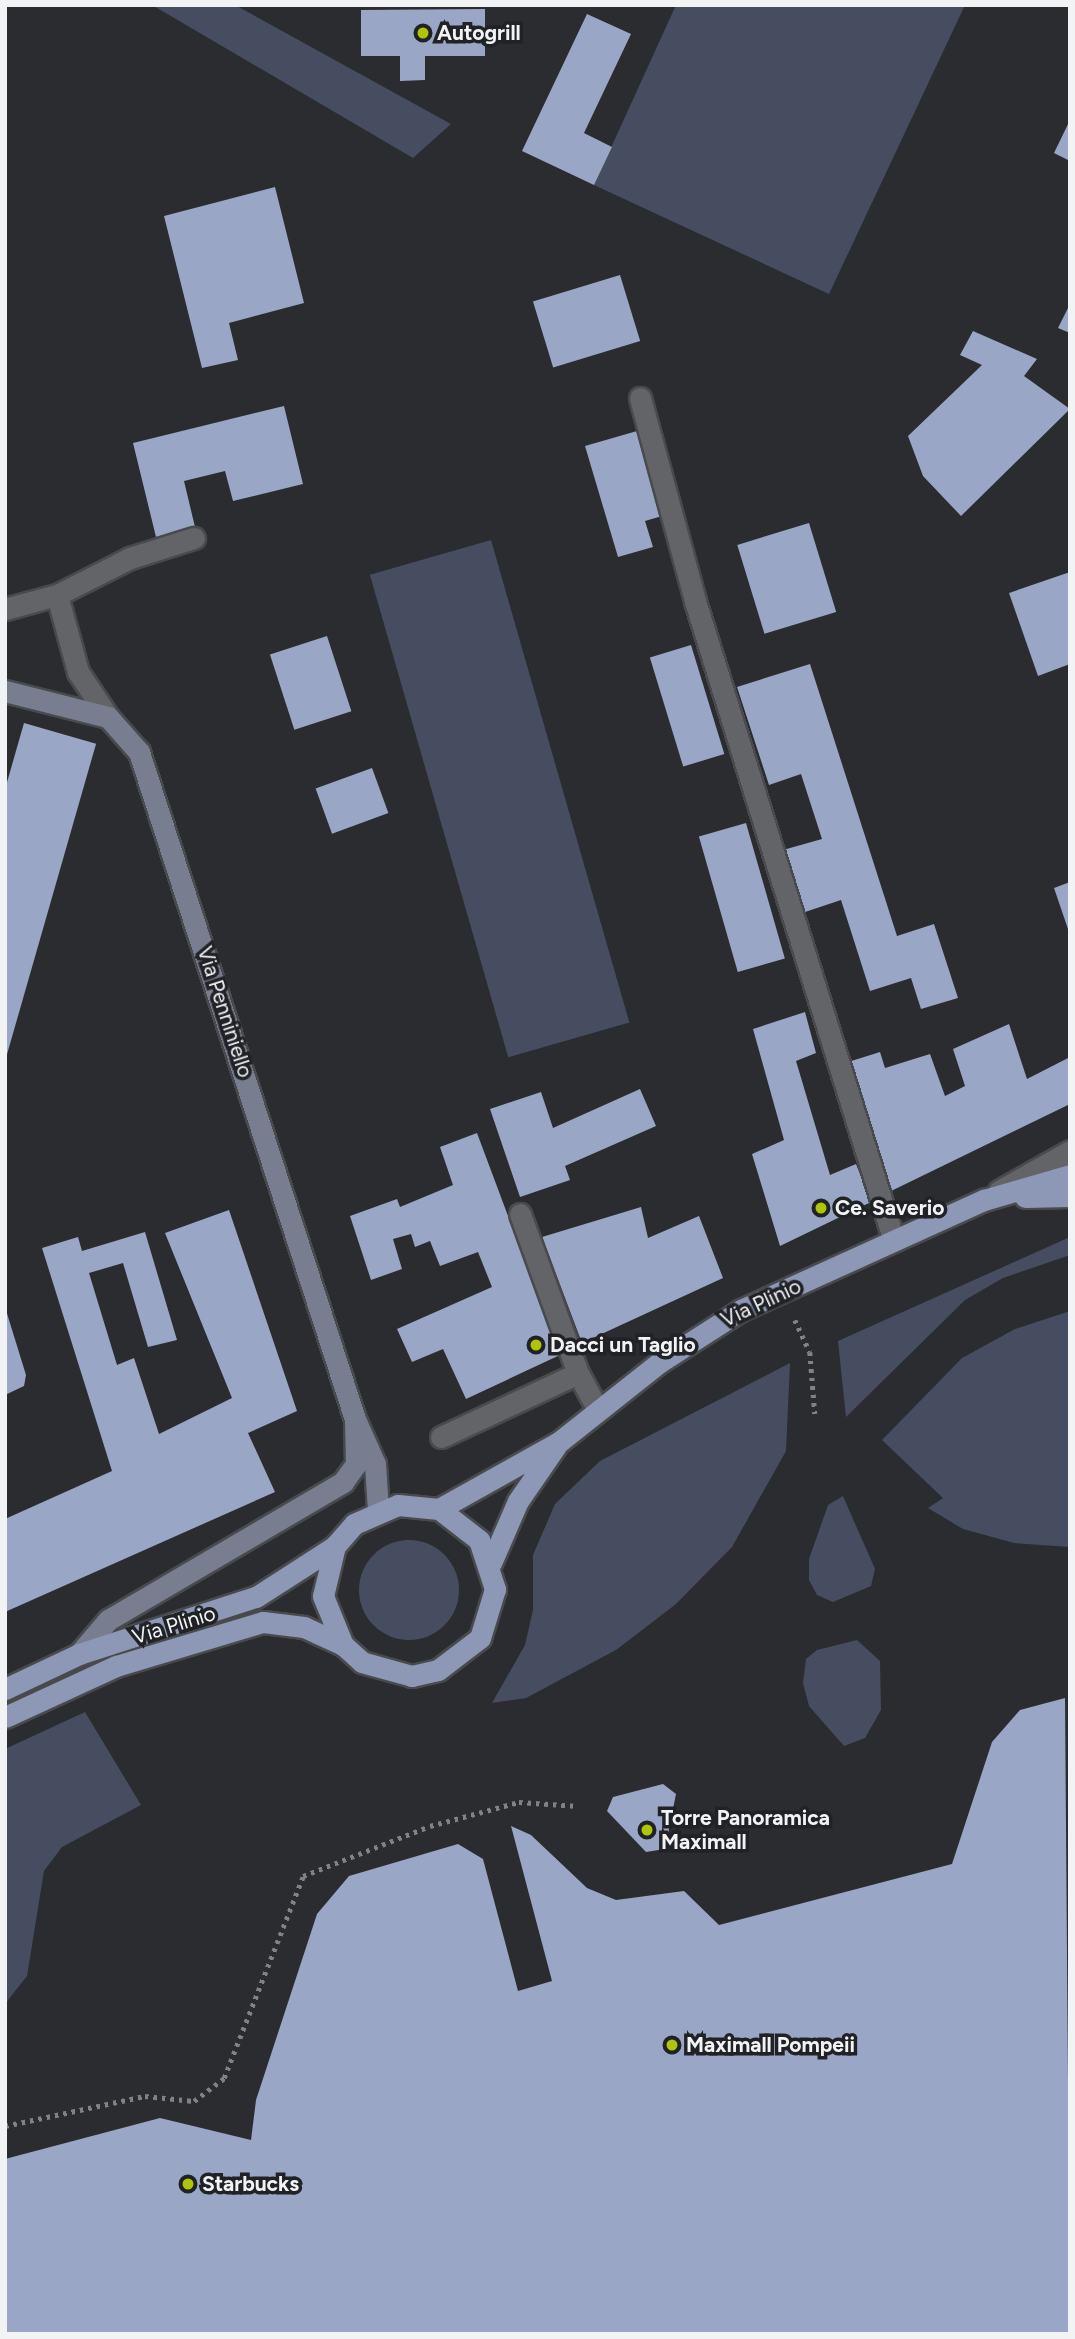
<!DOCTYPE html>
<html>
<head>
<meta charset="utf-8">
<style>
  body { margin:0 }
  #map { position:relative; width:1075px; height:2339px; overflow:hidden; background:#2a2c2f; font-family:Figtree,sans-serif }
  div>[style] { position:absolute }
  .green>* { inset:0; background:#464d61; transform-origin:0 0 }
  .round { border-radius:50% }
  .building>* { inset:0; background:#99a6c6; transform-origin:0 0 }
  .path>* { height:4.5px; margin-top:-2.25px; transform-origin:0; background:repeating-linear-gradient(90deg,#818285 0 3.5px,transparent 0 8.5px) }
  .roads { filter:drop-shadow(2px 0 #494a4d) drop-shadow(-2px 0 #494a4d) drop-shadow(0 2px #494a4d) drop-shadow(0 -2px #494a4d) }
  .lane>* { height:21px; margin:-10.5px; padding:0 10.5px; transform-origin:10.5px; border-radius:10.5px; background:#636468 }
  .secondary>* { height:21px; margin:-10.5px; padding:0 10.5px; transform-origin:10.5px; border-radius:10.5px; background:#787e8f }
  .primary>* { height:21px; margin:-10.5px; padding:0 10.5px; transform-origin:10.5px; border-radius:10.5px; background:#8c98b6 }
  .dots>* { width:19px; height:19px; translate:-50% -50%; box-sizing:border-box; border:4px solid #212226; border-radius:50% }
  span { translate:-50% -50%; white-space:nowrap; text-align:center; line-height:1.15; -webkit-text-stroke:7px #212226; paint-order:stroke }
  .poi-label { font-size:21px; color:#f2f3f5; font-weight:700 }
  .left { translate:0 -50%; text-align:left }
  .street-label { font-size:21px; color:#f2f3f5 }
  .frame { position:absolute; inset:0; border:7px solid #f2f3f5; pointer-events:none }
</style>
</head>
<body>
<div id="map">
  <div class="green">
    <i style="clip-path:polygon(152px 5px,235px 5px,451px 124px,413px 158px)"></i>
    <i style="clip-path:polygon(676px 5px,965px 5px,829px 294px,594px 185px)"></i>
    <i style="left:491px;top:540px;width:502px;height:126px;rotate:74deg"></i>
    <i style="clip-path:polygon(1070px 1237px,1070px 1255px,1003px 1278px,965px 1300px,846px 1417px,838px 1341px)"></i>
    <i style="clip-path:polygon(1070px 1311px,1070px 1547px,1014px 1543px,963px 1529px,928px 1508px,943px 1498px,882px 1440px,962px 1358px,1015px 1329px)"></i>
    <i style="clip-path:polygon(790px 1363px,786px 1451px,732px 1547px,676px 1604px,616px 1650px,526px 1698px,492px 1703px,525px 1645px,533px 1610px,533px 1555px,555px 1504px,600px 1461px)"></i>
    <i style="clip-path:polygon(843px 1496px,875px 1569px,871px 1586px,833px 1602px,817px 1595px,809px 1580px,809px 1559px,828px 1505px)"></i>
    <i class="round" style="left:359px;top:1540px;width:100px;height:100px"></i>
    <i style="clip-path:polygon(857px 1640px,880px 1661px,881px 1710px,865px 1738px,844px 1746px,809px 1706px,803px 1683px,806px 1659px,817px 1650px)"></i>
    <i style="clip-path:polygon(85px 1712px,141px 1805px,62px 1847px,44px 1871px,27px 1976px,5px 2004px,5px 1749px)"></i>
  </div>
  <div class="building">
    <i style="clip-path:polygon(485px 9px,485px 56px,425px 56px,425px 80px,400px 81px,400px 56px,361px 56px,361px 10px)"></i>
    <i style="clip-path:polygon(587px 14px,631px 34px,584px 133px,612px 147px,594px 185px,522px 151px)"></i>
    <i style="clip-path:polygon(1070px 120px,1070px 161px,1054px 153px)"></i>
    <i style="clip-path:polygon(275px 187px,304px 303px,229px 323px,238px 360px,202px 368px,164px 216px)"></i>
    <i style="left:620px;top:275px;width:69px;height:91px;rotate:73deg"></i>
    <i style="clip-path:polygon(1070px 304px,1070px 333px,1058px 328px)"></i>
    <i style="clip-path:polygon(973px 331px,1037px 359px,1024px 376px,1070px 409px,961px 516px,923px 476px,908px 436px,982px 365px,960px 355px)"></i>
    <i style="clip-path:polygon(284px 406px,303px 484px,233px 501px,225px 471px,184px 481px,195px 527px,156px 537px,133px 443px)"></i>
    <i style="clip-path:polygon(637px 431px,662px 516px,645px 521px,653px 547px,618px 557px,585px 446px)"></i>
    <i style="left:809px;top:523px;width:93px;height:75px;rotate:73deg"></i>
    <i style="clip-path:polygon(1070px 572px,1070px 664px,1038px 676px,1009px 593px)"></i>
    <i style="left:327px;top:636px;width:79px;height:60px;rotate:72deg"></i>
    <i style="left:691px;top:645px;width:114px;height:43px;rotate:73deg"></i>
    <i style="clip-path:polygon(810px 664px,897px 936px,934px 924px,958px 998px,921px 1009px,911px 978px,870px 991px,841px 900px,802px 913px,783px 850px,822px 839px,801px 774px,769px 785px,737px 687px)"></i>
    <i style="left:24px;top:723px;width:75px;height:483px;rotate:16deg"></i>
    <i style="left:372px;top:768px;width:48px;height:60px;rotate:70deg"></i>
    <i style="left:746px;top:823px;width:141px;height:49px;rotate:74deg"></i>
    <i style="clip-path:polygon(1070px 882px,1070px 932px,1069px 932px,1054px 888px)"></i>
    <i style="clip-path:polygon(805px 1012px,816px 1053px,796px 1061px,830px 1175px,856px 1164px,871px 1202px,780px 1246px,752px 1154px,784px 1140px,753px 1029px)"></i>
    <i style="clip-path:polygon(1009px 1024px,1027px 1079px,1070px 1057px,1070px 1104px,887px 1193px,845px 1063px,880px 1052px,885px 1068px,930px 1054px,945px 1096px,965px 1086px,953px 1049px)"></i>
    <i style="clip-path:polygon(640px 1089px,656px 1126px,565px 1166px,570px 1180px,520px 1197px,490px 1109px,541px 1092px,553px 1128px)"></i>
    <i style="clip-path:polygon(477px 1133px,560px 1355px,466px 1399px,443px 1349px,412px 1362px,397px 1329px,492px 1287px,478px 1252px,440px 1266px,430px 1241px,415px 1247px,411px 1234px,393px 1239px,402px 1269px,371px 1280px,350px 1216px,397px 1199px,400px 1207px,453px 1185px,440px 1147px)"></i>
    <i style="clip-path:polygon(641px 1207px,648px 1238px,699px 1216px,723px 1278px,582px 1343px,542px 1237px)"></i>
    <i style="clip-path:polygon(229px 1210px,297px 1411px,248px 1433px,275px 1492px,5px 1612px,5px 1519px,112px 1471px,42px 1248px,78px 1237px,82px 1251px,145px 1232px,177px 1340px,148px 1347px,123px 1263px,89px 1273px,117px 1365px,134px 1358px,159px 1434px,232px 1398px,165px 1233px)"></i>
    <i style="clip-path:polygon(5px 1307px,26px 1375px,24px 1386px,5px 1395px)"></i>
    <i style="clip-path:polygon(1065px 1698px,1070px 2334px,5px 2334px,5px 2159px,160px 2118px,251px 2140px,256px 2100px,317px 1914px,349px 1876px,458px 1844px,483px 1859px,518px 1991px,552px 1981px,511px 1826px,531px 1835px,587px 1888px,616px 1900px,684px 1891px,719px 1925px,952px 1864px,992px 1742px,1020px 1710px)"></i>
    <i style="clip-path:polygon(663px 1784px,676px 1794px,665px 1849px,646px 1852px,607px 1811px,613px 1797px)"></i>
  </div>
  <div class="path">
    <i style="left:795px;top:1320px;width:35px;rotate:65deg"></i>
    <i style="left:810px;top:1352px;width:62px;rotate:85.4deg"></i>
    <i style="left:5px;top:2126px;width:143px;rotate:-12.1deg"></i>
    <i style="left:145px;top:2096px;width:49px;rotate:5.8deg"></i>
    <i style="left:194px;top:2101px;width:38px;rotate:-37deg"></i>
    <i style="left:224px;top:2078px;width:217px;rotate:-68.6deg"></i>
    <i style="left:303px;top:1876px;width:136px;rotate:-21.5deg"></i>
    <i style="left:430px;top:1826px;width:92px;rotate:-15.1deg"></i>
    <i style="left:519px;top:1802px;width:59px;rotate:3.9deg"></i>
  </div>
  <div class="roads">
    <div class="lane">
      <i style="left:640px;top:398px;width:210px;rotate:74.8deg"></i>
      <i style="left:695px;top:601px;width:667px;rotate:72.73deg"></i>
      <i style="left:57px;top:595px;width:80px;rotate:74.7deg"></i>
      <i style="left:78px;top:672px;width:54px;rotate:56.3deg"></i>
      <i style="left:5px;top:609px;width:54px;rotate:-15.1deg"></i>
      <i style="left:57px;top:595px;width:82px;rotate:-26.9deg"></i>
      <i style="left:130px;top:558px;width:67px;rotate:-17.4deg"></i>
      <i style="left:999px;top:1191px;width:81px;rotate:-29.4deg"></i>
      <i style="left:520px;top:1214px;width:169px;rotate:70deg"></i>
      <i style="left:578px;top:1373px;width:42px;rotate:61.6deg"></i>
      <i style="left:441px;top:1437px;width:151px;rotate:-25deg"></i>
    </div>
    <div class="secondary">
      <i style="left:5px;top:691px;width:106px;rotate:14.2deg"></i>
      <i style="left:108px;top:717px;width:47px;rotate:48.5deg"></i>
      <i style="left:139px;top:752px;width:701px;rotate:72.06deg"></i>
      <i style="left:355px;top:1419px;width:49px;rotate:66deg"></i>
      <i style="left:375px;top:1464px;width:46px;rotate:86.3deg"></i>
      <i style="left:79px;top:1654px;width:45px;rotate:-49.5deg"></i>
      <i style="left:108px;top:1620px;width:273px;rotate:-30.4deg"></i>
      <i style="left:343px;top:1482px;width:22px;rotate:-54deg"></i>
      <i style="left:356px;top:1464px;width:43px;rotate:-91.3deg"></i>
    </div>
    <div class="primary">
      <i style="left:1025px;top:1197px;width:45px;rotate:-1.3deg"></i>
      <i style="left:439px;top:1509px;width:137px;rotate:-29.2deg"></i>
      <i style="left:559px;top:1442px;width:129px;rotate:-38.4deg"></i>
      <i style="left:660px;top:1362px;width:96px;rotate:-32.7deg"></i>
      <i style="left:741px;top:1310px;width:267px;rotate:-24.4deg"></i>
      <i style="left:984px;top:1200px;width:90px;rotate:-16.2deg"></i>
      <i style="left:491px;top:1563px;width:68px;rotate:-66.5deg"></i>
      <i style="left:518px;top:1501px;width:67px;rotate:-55.4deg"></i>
      <i style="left:5px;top:1689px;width:82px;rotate:-25.3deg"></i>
      <i style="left:79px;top:1654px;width:186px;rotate:-17.9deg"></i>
      <i style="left:256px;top:1597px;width:94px;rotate:-32.8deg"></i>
      <i style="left:335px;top:1546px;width:29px;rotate:-49deg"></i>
      <i style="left:354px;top:1524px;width:48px;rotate:-23.4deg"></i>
      <i style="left:398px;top:1505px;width:41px;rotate:5.6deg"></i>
      <i style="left:439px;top:1509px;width:51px;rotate:37.8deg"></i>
      <i style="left:479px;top:1540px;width:52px;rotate:71.9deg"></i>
      <i style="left:495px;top:1589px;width:51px;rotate:107deg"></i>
      <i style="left:480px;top:1638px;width:53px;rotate:142.7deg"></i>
      <i style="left:438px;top:1670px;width:27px;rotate:167deg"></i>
      <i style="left:412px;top:1676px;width:52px;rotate:-164.4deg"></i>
      <i style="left:362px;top:1662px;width:25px;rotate:-138deg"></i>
      <i style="left:343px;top:1645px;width:53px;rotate:-112.2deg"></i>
      <i style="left:323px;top:1596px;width:51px;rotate:-76.5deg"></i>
      <i style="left:5px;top:1717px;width:122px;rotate:-24.7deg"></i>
      <i style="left:116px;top:1666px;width:153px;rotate:-16.7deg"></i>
      <i style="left:263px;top:1622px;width:41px;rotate:7deg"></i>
      <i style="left:304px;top:1627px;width:43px;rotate:24.8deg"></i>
    </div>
  </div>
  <div class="dots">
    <i style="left:423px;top:33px;background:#afc507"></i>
    <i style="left:821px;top:1208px;background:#afc507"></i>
    <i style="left:536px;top:1345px;background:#afc507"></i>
    <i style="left:647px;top:1830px;background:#afc507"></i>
    <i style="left:672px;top:2045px;background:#afc507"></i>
    <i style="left:188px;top:2184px;background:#afc507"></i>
  </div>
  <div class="poi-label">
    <span class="left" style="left:437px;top:33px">Autogrill</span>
    <span class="left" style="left:835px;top:1208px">Ce. Saverio</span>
    <span class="left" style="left:550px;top:1345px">Dacci un Taglio</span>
    <span class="left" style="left:661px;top:1830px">Torre Panoramica<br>Maximall</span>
    <span class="left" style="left:686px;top:2045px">Maximall Pompeii</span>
    <span class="left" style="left:202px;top:2184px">Starbucks</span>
  </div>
  <div class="street-label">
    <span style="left:225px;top:1012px;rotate:72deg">Via Penniniello</span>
    <span style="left:761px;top:1303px;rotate:-25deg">Via Plinio</span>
    <span style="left:174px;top:1625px;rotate:-17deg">Via Plinio</span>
  </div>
  <div class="frame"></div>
</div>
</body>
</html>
